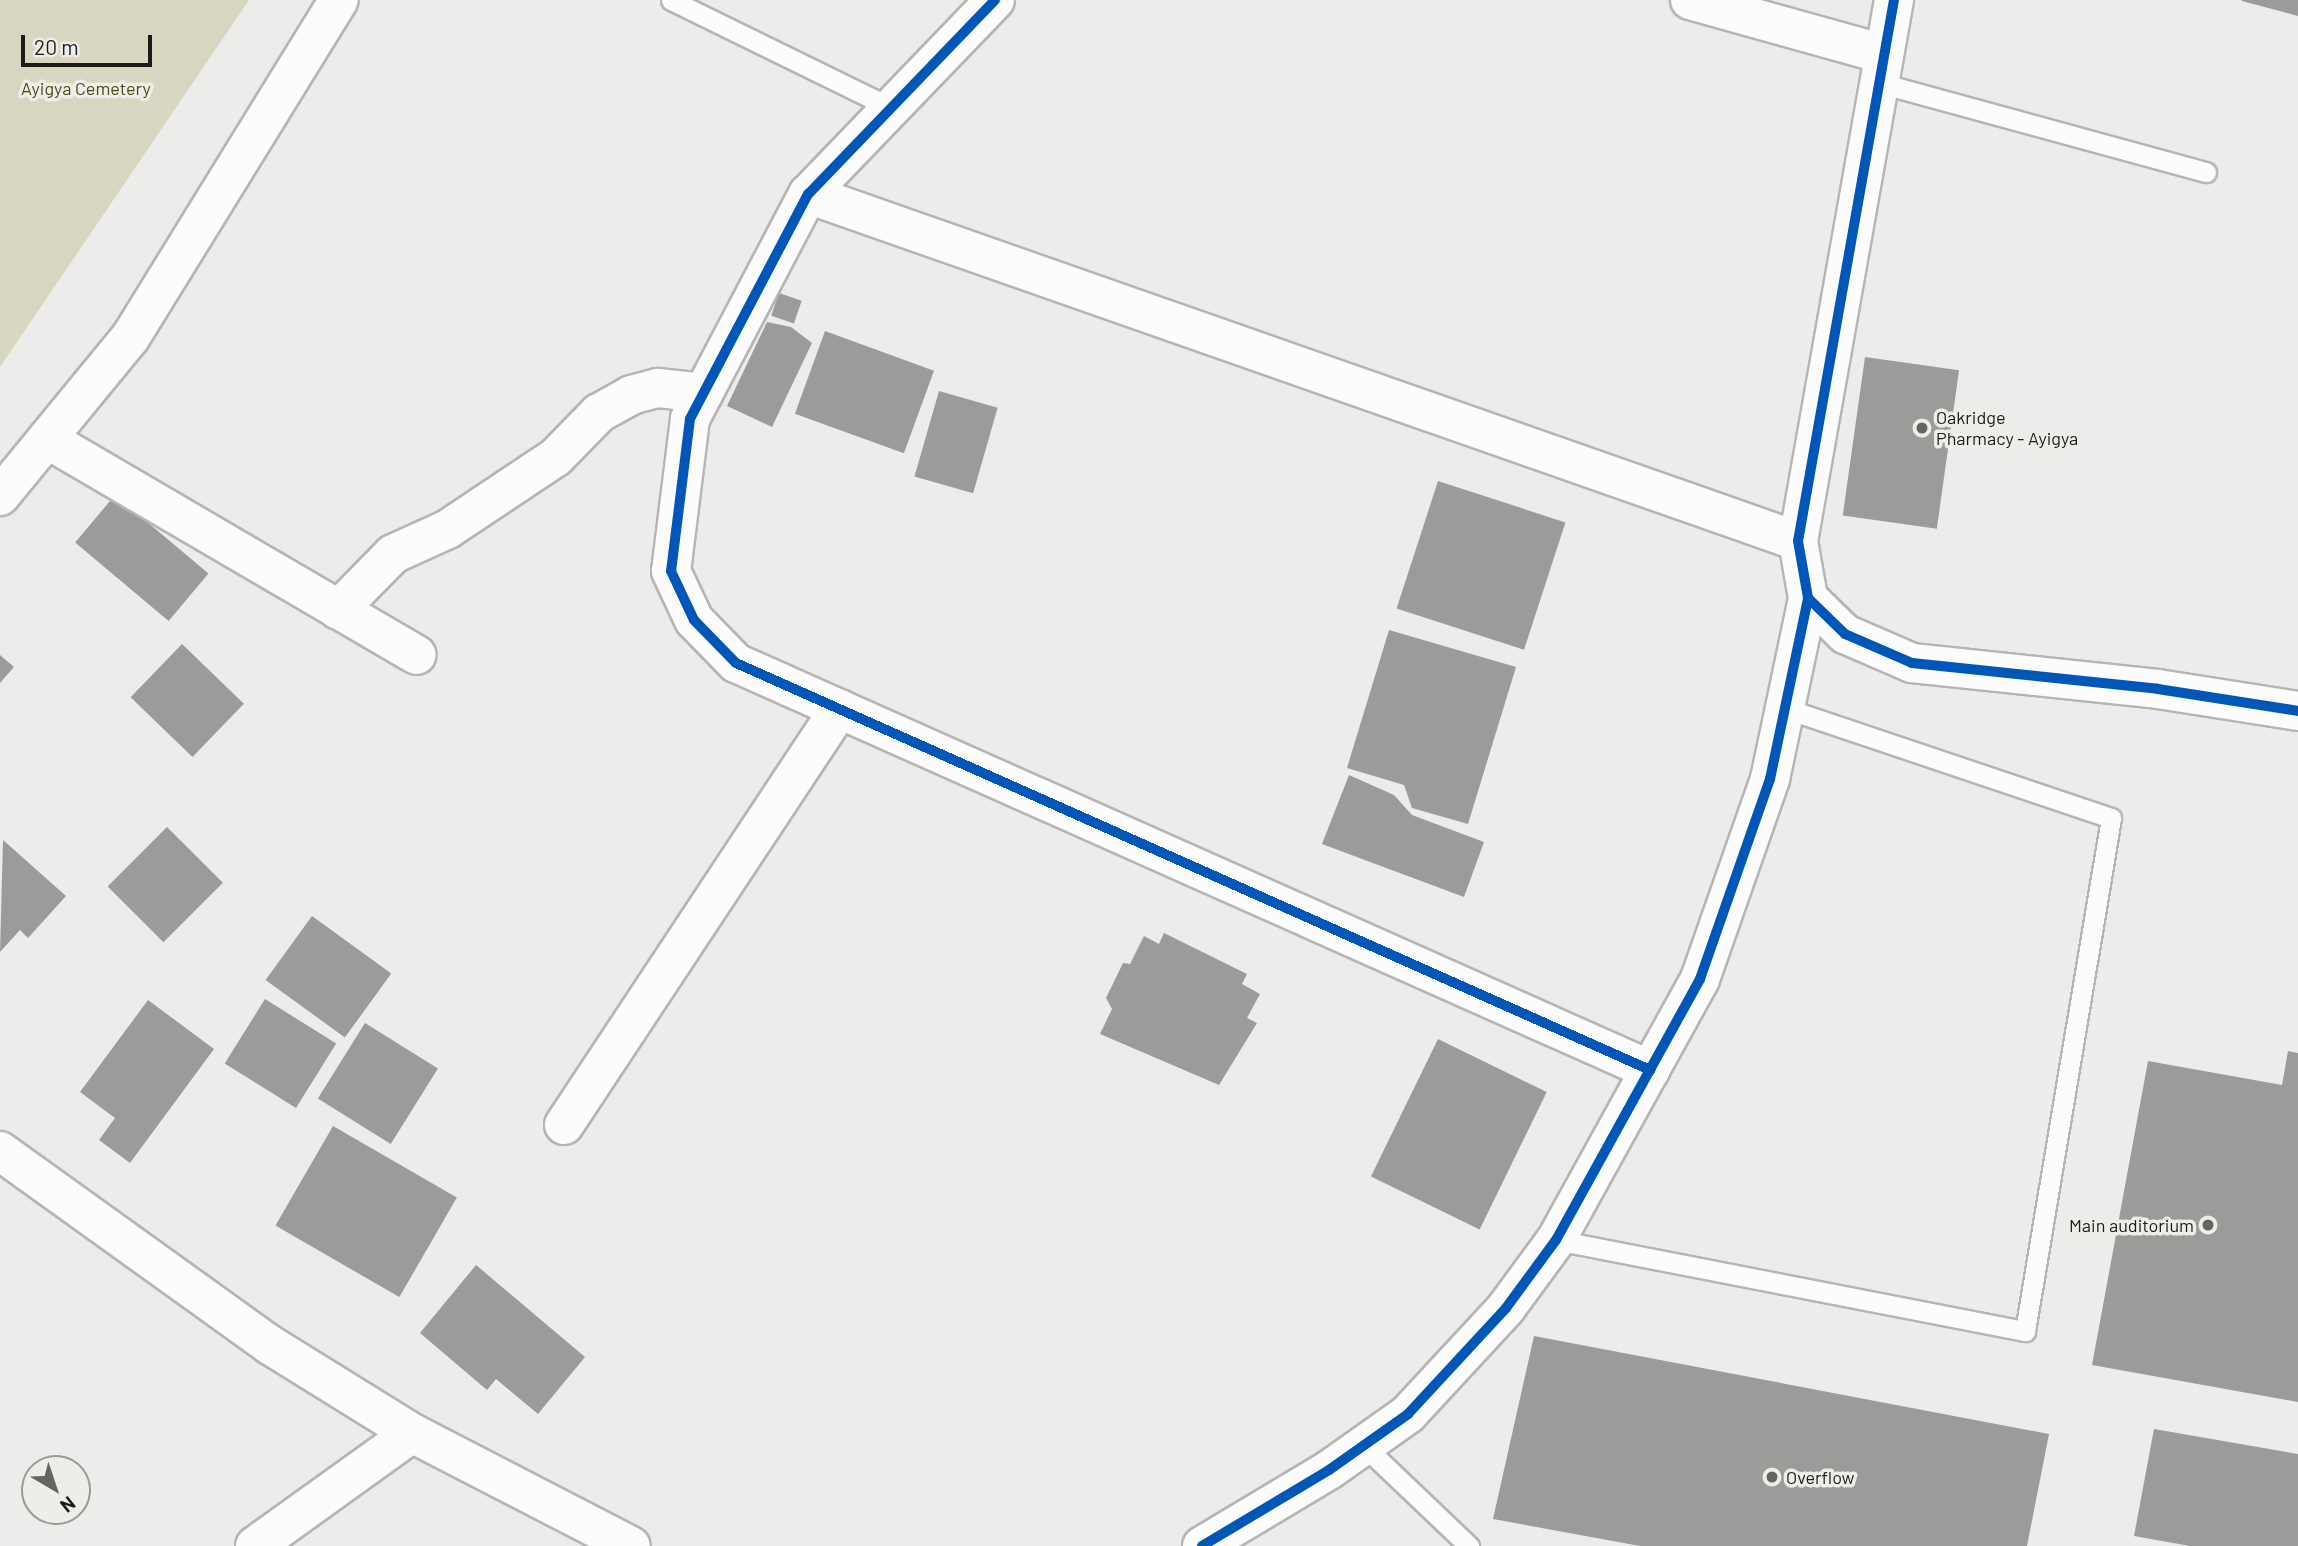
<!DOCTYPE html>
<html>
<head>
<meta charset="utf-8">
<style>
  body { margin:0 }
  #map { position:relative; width:2298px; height:1546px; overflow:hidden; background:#ececea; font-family:Barlow,sans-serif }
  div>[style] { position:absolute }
  .green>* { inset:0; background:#d8d6c0 }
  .building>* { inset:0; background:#9b9b99; transform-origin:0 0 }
  .roads { filter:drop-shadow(2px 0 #b6b5b4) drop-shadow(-2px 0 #b6b5b4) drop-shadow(0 2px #b6b5b4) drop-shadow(0 -2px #b6b5b4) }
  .lane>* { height:19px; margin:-9.5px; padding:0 9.5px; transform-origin:9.5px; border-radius:9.5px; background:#fcfcfc }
  .street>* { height:38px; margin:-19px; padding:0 19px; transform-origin:19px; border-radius:19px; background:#fcfcfc }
  .secondary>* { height:38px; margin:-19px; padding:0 19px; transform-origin:19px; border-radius:19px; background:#fcfcfc }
  .cycleway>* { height:10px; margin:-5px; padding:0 5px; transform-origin:5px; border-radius:5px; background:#0057b8 }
  .dots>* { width:19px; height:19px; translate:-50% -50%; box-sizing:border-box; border:4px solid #edede9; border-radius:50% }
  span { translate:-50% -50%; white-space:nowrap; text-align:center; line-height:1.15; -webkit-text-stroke:7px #edede9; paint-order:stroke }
  .park-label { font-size:18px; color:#4d4819 }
  .poi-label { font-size:18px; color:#1b1b1a }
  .left { translate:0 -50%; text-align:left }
  .right { translate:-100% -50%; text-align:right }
  .north { position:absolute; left:21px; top:1455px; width:70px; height:70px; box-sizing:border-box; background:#edede9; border:2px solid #999996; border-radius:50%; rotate:141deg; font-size:19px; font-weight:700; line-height:28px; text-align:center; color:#1b1b1a }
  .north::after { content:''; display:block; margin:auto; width:24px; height:32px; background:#646463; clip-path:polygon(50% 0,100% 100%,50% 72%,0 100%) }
  .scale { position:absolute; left:21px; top:35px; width:131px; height:32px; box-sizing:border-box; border:4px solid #1b1b1a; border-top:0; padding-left:9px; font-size:21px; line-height:24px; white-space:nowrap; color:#1b1b1a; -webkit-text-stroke:5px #edede9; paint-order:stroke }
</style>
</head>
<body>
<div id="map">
  <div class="green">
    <i style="clip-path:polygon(0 0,249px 0,0 367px)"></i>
  </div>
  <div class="building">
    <i style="clip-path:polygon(2242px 0,2298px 0,2298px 16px,2242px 1px)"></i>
    <i style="left:779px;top:293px;width:24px;height:24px;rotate:19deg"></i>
    <i style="clip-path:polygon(767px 322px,791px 327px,812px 343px,772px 427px,727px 406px)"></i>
    <i style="left:825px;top:331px;width:116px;height:88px;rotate:20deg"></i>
    <i style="left:1865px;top:357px;width:95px;height:160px;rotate:8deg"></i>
    <i style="left:939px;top:391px;width:61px;height:89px;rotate:16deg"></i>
    <i style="left:1438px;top:481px;width:134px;height:134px;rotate:18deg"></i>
    <i style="left:115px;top:495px;width:122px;height:62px;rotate:40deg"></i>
    <i style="clip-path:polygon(1389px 630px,1516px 667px,1468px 824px,1412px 808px,1404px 785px,1347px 768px)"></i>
    <i style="left:182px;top:644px;width:86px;height:74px;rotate:44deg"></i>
    <i style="clip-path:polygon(0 655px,14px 667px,0 683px)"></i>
    <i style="clip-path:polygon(1349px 775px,1394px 795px,1412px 815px,1484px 842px,1464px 897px,1322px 844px)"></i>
    <i style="left:167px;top:827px;width:79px;height:84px;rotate:45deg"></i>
    <i style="clip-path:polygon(3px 840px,66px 896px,28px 938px,20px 930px,0 952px)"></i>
    <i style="left:312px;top:916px;width:98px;height:79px;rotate:36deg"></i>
    <i style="clip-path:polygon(1164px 933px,1247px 974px,1242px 984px,1260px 994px,1247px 1018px,1257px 1023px,1219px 1085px,1100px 1034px,1112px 1009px,1106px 998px,1123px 963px,1130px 964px,1144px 936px,1159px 944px)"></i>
    <i style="left:265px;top:999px;width:84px;height:76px;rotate:32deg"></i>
    <i style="clip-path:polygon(148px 1000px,214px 1049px,130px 1163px,99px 1140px,115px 1118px,80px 1092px)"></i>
    <i style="left:365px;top:1023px;width:86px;height:89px;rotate:32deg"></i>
    <i style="left:1438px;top:1039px;width:121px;height:153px;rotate:26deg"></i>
    <i style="clip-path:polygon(2288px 1051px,2298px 1053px,2298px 1402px,2092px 1365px,2148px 1061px,2282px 1085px)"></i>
    <i style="left:333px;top:1126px;width:143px;height:115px;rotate:30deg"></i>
    <i style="clip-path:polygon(476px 1265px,585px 1357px,538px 1414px,496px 1379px,487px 1390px,420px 1333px)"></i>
    <i style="clip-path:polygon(1534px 1336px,2049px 1434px,2027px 1546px,1640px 1546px,1493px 1519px)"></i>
    <i style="clip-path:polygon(2154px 1429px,2298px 1454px,2298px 1546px,2190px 1546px,2134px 1536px)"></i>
  </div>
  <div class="roads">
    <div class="lane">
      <i style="left:671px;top:0;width:245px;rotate:26.1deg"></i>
      <i style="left:1880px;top:83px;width:338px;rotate:15.3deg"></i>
      <i style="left:1556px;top:1240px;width:478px;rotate:11deg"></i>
      <i style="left:2025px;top:1331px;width:520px;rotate:-80.48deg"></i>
      <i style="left:2111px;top:818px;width:344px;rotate:-161.4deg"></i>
      <i style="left:1365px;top:1447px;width:144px;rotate:43.6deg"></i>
    </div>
    <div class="street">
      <i style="left:995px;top:0;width:269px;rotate:133.9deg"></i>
      <i style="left:808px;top:194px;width:254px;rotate:117.7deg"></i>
      <i style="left:690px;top:419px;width:153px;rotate:97.1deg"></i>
      <i style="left:671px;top:571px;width:54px;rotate:64.9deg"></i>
      <i style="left:694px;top:620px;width:60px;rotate:45.7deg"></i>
      <i style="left:736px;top:663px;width:1001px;rotate:24deg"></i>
      <i style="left:1690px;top:0;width:201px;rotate:15.6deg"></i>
      <i style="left:808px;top:194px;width:1049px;rotate:19.32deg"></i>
      <i style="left:47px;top:439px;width:428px;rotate:30.3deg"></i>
      <i style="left:0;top:496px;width:205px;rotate:-50.6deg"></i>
      <i style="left:130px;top:338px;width:397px;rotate:-58.3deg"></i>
      <i style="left:338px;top:610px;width:78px;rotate:-45.5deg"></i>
      <i style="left:393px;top:554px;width:60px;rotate:-24.4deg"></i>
      <i style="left:448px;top:529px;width:130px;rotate:-33.7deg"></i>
      <i style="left:556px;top:457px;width:62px;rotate:-45.7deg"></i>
      <i style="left:599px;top:413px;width:37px;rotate:-29deg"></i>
      <i style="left:631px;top:395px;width:28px;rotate:-15deg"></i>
      <i style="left:658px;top:388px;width:46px;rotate:6.2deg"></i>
      <i style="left:564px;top:1125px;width:499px;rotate:-56.5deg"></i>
      <i style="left:0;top:1151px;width:332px;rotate:35.7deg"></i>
      <i style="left:270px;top:1345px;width:167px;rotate:31.8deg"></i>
      <i style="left:412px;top:1433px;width:246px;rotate:27.3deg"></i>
      <i style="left:255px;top:1546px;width:193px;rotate:-35.7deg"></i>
      <i style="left:1202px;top:1546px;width:148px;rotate:-30.9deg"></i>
      <i style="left:1329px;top:1470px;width:97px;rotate:-35.3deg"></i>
      <i style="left:1408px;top:1414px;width:144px;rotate:-47.2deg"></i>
      <i style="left:1506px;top:1308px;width:84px;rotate:-53.7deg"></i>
      <i style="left:1556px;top:1240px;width:298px;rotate:-61.1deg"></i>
      <i style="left:1700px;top:979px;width:212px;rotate:-70.7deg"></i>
      <i style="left:1770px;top:779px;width:185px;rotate:-78.1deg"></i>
    </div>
    <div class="secondary">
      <i style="left:1894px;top:0;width:549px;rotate:100.06deg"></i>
      <i style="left:1798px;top:541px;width:58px;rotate:80deg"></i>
      <i style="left:1808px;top:598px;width:52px;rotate:44.2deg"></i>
      <i style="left:1845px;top:634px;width:73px;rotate:23.4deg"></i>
      <i style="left:1912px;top:663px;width:247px;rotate:6deg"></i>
      <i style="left:2158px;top:689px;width:142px;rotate:8.9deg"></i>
    </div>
  </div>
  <div class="cycleway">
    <i style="left:995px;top:0;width:269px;rotate:133.9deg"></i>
    <i style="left:808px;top:194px;width:254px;rotate:117.7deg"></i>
    <i style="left:690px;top:419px;width:153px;rotate:97.1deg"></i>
    <i style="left:671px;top:571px;width:54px;rotate:64.9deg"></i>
    <i style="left:694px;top:620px;width:60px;rotate:45.7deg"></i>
    <i style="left:736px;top:663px;width:1001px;rotate:24deg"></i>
    <i style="left:1894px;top:0;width:549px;rotate:100.06deg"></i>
    <i style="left:1798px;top:541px;width:58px;rotate:80deg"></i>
    <i style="left:1808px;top:598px;width:52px;rotate:44.2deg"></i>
    <i style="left:1845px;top:634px;width:73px;rotate:23.4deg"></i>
    <i style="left:1912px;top:663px;width:247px;rotate:6deg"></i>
    <i style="left:2158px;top:689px;width:142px;rotate:8.9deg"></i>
    <i style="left:1202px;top:1546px;width:148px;rotate:-30.9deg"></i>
    <i style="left:1329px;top:1470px;width:97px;rotate:-35.3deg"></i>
    <i style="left:1408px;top:1414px;width:144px;rotate:-47.2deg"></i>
    <i style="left:1506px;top:1308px;width:84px;rotate:-53.7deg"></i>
    <i style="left:1556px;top:1240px;width:298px;rotate:-61.1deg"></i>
    <i style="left:1700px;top:979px;width:212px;rotate:-70.7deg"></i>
    <i style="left:1770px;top:779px;width:185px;rotate:-78.1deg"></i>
  </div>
  <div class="dots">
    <i style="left:1922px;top:428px;background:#646463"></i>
    <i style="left:2208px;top:1225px;background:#646463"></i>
    <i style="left:1772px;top:1477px;background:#646463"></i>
  </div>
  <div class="park-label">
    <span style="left:86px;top:88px">Ayigya Cemetery</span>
  </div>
  <div class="poi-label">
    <span class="left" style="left:1936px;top:428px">Oakridge<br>Pharmacy - Ayigya</span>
    <span class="right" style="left:2194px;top:1225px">Main auditorium</span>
    <span class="left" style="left:1786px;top:1477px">Overflow</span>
  </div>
  <div class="north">N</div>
  <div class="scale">20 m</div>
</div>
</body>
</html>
